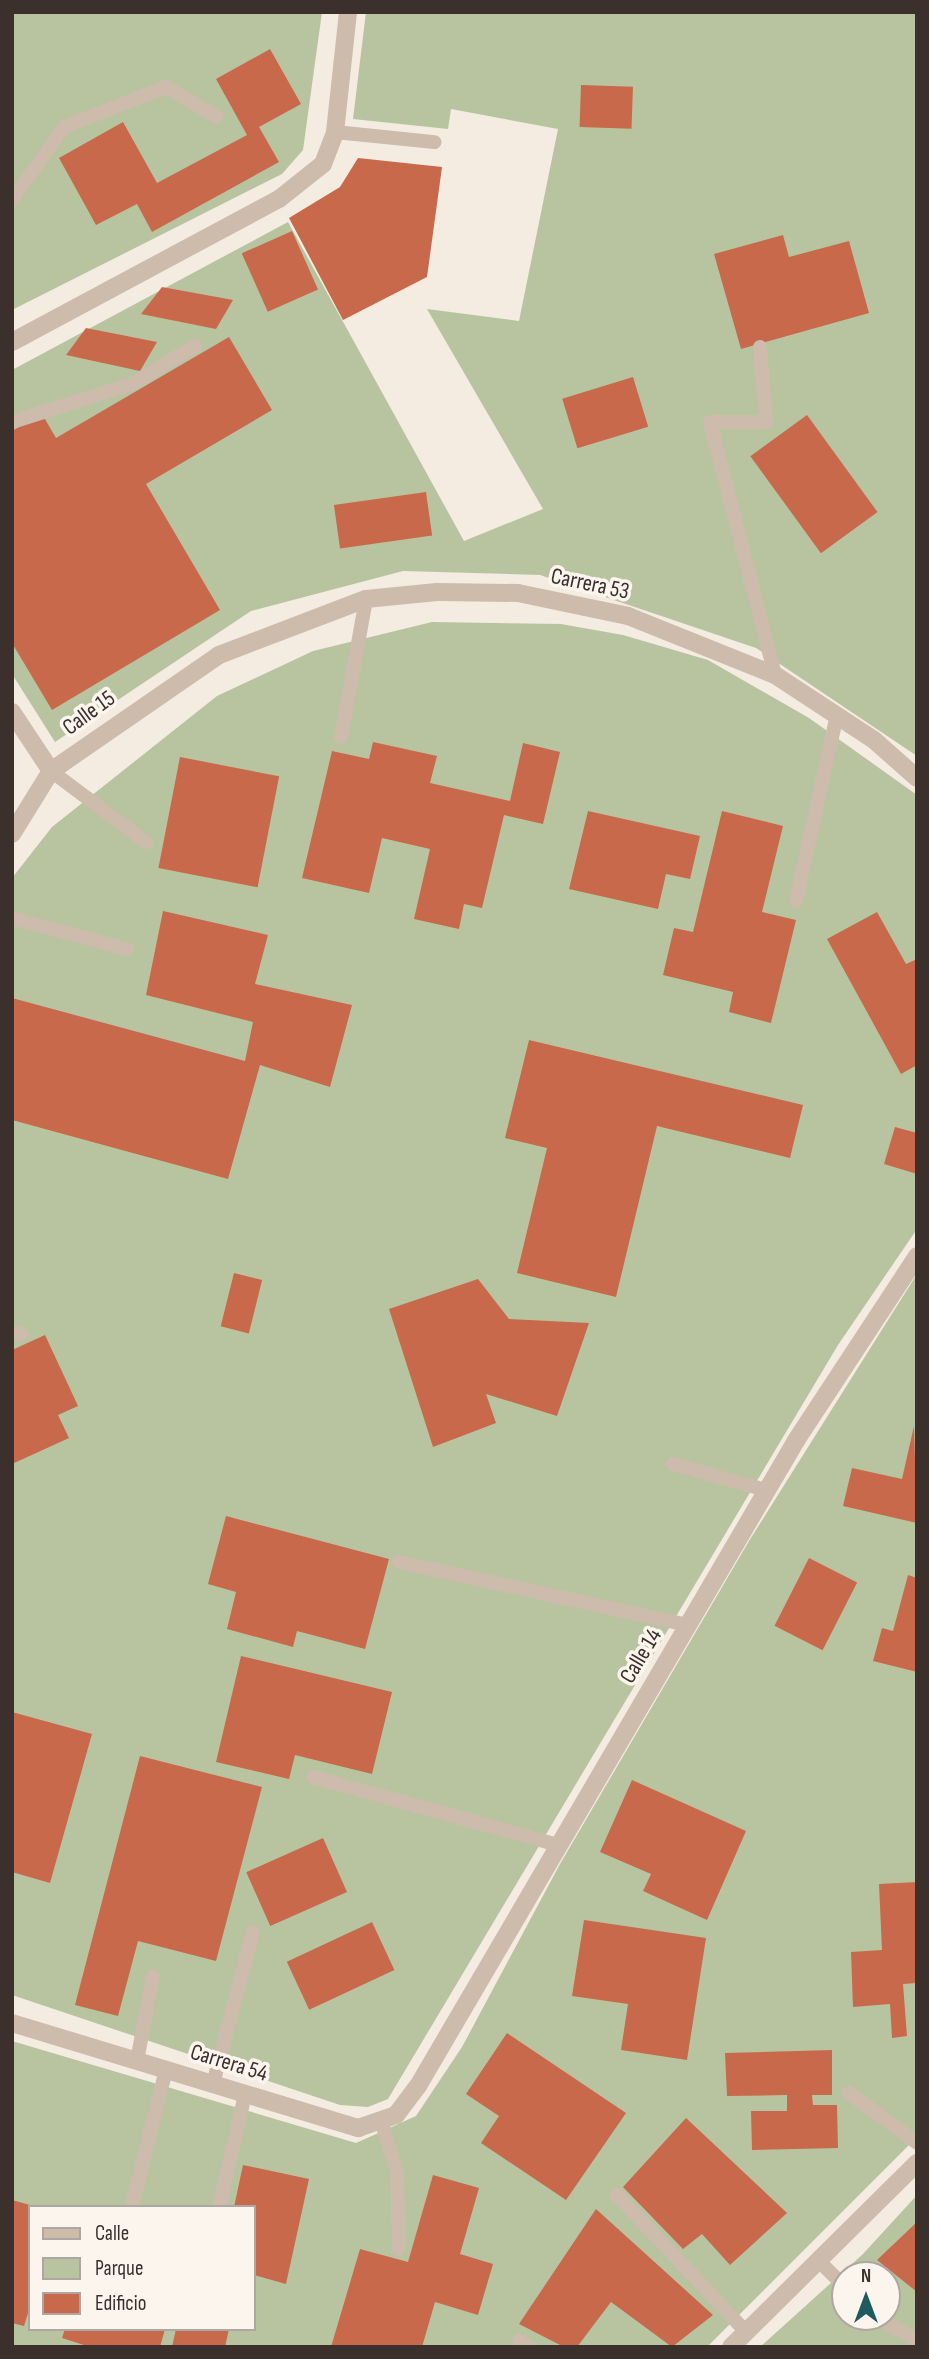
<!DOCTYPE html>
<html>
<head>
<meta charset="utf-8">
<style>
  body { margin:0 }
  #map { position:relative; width:929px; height:2359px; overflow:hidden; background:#f4ebe1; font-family:"Sofia Sans Condensed",sans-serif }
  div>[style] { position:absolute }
  .green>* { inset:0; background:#b8c4a0 }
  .building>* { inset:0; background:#c8694b; transform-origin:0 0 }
  .lane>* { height:14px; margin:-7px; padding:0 7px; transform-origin:7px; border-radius:7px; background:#cdbbac }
  .street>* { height:18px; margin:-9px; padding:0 9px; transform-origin:9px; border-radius:9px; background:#cdbbac }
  span { translate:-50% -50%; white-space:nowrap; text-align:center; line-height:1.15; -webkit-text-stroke:7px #fbf5ee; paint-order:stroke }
  .street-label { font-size:23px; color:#3b302b }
  .frame { position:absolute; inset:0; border:14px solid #3b302b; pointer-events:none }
  .legend { position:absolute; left:28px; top:2205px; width:228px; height:126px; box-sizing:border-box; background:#fbf5ee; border:2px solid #aea6a0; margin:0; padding:9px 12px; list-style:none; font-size:21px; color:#3b302b }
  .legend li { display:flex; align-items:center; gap:14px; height:35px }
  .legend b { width:35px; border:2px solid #aea6a0 }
  .north { position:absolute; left:831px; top:2261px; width:70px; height:70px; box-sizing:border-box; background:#fbf5ee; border:2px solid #aea6a0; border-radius:50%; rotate:0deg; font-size:19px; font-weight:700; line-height:28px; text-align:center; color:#3b302b }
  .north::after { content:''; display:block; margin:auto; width:24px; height:32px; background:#1f5a5e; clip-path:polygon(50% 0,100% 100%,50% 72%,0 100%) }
</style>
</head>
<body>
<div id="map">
  <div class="green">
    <i style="clip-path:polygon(12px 12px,322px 12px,303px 150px,282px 174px,12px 310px)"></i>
    <i style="clip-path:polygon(366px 12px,917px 12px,917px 756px,756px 648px,540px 575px,403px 571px,251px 611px,55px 742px,12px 674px,12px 370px,288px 222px,464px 541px,543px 509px,427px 309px,519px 321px,558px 129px,451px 109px,448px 129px,353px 119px)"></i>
    <i style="clip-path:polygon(432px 622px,561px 624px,623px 635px,708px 660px,809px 718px,917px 795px,917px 1229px,838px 1345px,388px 2099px,368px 2107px,340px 2105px,12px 1995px,12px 878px,52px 827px,217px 696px,313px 651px)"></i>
    <i style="clip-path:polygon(evenodd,917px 1274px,917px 2137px,707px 2347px,12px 2347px,12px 2041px,356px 2143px,416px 2116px,462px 2047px,560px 1864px,749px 1541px,917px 1274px,30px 2207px,254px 2207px,254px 2329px,30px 2329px,30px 2207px)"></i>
    <i style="clip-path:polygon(evenodd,917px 2195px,917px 2347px,760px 2347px,863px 2254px,917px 2195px,845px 2275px,887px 2275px,887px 2317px,845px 2317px,845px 2275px)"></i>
  </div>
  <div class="building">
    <i style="clip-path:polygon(270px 49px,301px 104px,259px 127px,279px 162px,152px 232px,137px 204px,96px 225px,59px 158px,123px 122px,157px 183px,247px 135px,216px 79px)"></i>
    <i style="left:581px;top:85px;width:52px;height:42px;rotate:2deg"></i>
    <i style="clip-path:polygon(358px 158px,442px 167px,427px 277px,343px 320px,289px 218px,340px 187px)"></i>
    <i style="left:292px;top:231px;width:64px;height:55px;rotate:66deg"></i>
    <i style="clip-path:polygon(783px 235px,789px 257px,849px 241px,869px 313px,741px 349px,714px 254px)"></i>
    <i style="clip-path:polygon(162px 287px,233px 300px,216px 329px,141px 314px)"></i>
    <i style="clip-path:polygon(86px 328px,157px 342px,140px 371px,66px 355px)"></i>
    <i style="clip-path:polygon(229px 337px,272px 410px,146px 484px,220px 610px,52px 710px,12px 643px,12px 431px,42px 414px,56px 438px)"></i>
    <i style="left:633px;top:377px;width:52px;height:74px;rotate:73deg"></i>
    <i style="left:807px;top:415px;width:120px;height:70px;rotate:54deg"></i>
    <i style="left:426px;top:492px;width:44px;height:93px;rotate:82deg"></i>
    <i style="clip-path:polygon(373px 742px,437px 756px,430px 783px,510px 801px,523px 743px,560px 752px,543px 824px,504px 815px,482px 908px,464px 904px,459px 929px,414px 919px,430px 849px,382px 838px,369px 893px,302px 878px,332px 751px,369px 759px)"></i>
    <i style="left:180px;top:757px;width:101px;height:113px;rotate:11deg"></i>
    <i style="clip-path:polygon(588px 811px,700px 836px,690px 879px,666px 874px,658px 909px,569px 889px)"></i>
    <i style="clip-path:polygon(722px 811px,783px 826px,762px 912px,796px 920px,771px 1023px,729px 1012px,733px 992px,663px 975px,674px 928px,693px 932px)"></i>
    <i style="clip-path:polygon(163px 911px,268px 935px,255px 984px,352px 1005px,330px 1087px,260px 1065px,228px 1179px,12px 1120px,12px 998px,245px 1061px,253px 1022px,146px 995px)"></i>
    <i style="clip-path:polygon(877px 912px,906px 964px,917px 959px,917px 1065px,901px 1074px,827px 939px)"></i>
    <i style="clip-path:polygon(529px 1040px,803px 1105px,790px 1158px,657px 1126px,616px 1297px,517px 1273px,547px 1148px,505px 1138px)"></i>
    <i style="clip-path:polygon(895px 1127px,917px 1133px,917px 1174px,884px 1164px)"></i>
    <i style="left:234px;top:1273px;width:29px;height:55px;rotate:14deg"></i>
    <i style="clip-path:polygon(478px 1279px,509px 1319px,589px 1323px,557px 1416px,486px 1394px,496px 1423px,433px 1447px,389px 1309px)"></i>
    <i style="clip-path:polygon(45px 1335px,78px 1406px,58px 1415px,69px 1438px,12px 1464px,12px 1350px)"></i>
    <i style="clip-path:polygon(914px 1426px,917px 1523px,843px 1506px,852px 1468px,902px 1479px)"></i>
    <i style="clip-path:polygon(226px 1516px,389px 1559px,365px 1649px,297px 1631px,293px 1647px,227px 1629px,236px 1592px,208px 1584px)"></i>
    <i style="left:809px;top:1558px;width:54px;height:76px;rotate:27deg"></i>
    <i style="clip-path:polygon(908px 1575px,917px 1578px,917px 1672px,873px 1661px,882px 1628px,893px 1631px)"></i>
    <i style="clip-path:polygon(241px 1656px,392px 1692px,372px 1774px,295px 1755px,289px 1779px,216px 1762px)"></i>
    <i style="clip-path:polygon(12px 1712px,92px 1734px,50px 1883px,12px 1872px)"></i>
    <i style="clip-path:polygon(140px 1756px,262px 1787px,216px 1961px,138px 1941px,118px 2016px,75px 2005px)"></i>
    <i style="clip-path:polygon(632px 1780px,746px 1831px,707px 1920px,643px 1891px,651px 1874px,600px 1852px)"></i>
    <i style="left:323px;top:1838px;width:59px;height:84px;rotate:66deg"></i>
    <i style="clip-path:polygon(917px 1882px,917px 1983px,903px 1984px,907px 2036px,892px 2038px,890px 2004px,853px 2007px,851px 1952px,882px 1950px,879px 1884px)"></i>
    <i style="clip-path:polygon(584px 1920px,706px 1938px,687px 2060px,621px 2050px,628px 2004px,572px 1996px)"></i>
    <i style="left:372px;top:1922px;width:53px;height:94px;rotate:65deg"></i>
    <i style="clip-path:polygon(507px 2033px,626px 2113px,566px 2200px,481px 2143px,499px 2116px,466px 2094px)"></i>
    <i style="clip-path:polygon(832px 2050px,832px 2095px,812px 2095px,813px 2105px,837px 2105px,838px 2148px,752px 2150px,751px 2111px,787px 2111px,787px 2095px,727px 2096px,725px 2053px)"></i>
    <i style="clip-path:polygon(686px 2118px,787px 2213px,730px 2265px,702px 2234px,683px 2249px,623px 2187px)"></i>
    <i style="clip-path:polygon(243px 2165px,309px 2179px,286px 2284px,254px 2275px,254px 2207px,234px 2207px)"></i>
    <i style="clip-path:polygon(433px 2175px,479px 2188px,460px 2254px,493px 2264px,478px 2315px,435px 2302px,422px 2347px,331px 2347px,360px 2249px,408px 2262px)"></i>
    <i style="clip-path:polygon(12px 2200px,30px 2205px,30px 2307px,24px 2326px,12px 2323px)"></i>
    <i style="clip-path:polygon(596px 2209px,713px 2315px,672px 2347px,611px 2302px,577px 2347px,564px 2347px,519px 2324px)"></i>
    <i style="clip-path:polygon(917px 2222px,917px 2292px,877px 2260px)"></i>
    <i style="clip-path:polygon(65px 2329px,165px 2329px,160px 2347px,90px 2347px,62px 2338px)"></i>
    <i style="clip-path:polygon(176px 2329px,229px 2329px,225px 2347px,172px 2347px)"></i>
  </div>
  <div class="lane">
    <i style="left:335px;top:132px;width:100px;rotate:5.8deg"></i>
    <i style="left:12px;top:200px;width:90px;rotate:-54.5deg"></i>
    <i style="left:64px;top:127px;width:110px;rotate:-21.4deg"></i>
    <i style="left:166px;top:87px;width:59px;rotate:30.5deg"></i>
    <i style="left:760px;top:347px;width:75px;rotate:85.4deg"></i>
    <i style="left:766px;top:422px;width:56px;rotate:180deg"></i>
    <i style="left:710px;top:422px;width:261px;rotate:75.6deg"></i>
    <i style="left:12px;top:422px;width:126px;rotate:-17.6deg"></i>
    <i style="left:132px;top:384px;width:74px;rotate:-31.1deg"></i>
    <i style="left:341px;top:737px;width:140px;rotate:-79.7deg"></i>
    <i style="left:51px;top:771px;width:119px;rotate:36.8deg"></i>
    <i style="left:796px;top:901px;width:191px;rotate:-77.6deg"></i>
    <i style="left:12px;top:918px;width:119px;rotate:15.1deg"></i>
    <i style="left:12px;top:1332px;width:10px;rotate:11deg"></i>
    <i style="left:673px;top:1464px;width:97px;rotate:15.6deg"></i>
    <i style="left:399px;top:1562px;width:296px;rotate:12.3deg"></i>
    <i style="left:313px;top:1777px;width:255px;rotate:15.5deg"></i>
    <i style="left:137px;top:2061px;width:86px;rotate:-79.3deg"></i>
    <i style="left:213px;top:2084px;width:157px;rotate:-75.3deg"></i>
    <i style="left:849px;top:2093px;width:84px;rotate:36.3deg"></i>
    <i style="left:381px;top:2120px;width:55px;rotate:73.2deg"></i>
    <i style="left:397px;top:2173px;width:76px;rotate:88.5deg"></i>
    <i style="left:617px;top:2195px;width:188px;rotate:46.7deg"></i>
    <i style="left:133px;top:2202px;width:136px;rotate:-76deg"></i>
    <i style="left:219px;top:2207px;width:116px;rotate:-77deg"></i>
    <i style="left:818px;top:2260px;width:38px;rotate:45deg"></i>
    <i style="left:876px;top:2317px;width:47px;rotate:29.3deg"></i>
    <i style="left:519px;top:2341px;width:12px;rotate:31deg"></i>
  </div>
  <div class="street">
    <i style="left:12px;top:342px;width:303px;rotate:-28.2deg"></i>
    <i style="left:279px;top:199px;width:56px;rotate:-38.5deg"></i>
    <i style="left:323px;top:164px;width:34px;rotate:-69deg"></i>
    <i style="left:335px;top:132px;width:121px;rotate:-83.8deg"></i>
    <i style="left:12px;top:712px;width:71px;rotate:56.5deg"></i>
    <i style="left:12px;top:834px;width:74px;rotate:-58.2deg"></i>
    <i style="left:51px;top:771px;width:204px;rotate:-34.6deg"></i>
    <i style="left:219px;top:655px;width:157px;rotate:-20.9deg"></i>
    <i style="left:366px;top:599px;width:71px;rotate:-5.6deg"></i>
    <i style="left:437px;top:592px;width:81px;rotate:0.7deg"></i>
    <i style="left:518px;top:593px;width:112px;rotate:11.8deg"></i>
    <i style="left:628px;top:616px;width:158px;rotate:21.9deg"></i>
    <i style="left:775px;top:675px;width:118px;rotate:33.3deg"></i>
    <i style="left:874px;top:740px;width:57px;rotate:41.5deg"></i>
    <i style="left:12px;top:2023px;width:362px;rotate:16.9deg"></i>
    <i style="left:358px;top:2128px;width:40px;rotate:-18.9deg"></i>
    <i style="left:396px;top:2115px;width:36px;rotate:-53deg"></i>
    <i style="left:418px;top:2086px;width:750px;rotate:-59.64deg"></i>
    <i style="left:797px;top:1439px;width:219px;rotate:-56.7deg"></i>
    <i style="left:731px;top:2347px;width:262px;rotate:-44.7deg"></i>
  </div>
  <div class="street-label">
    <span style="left:590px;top:584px;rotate:12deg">Carrera 53</span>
    <span style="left:89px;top:713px;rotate:-36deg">Calle 15</span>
    <span style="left:641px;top:1656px;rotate:-59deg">Calle 14</span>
    <span style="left:229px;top:2063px;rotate:17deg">Carrera 54</span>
  </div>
  <div class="frame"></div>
  <ul class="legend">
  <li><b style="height:9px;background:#cdbbac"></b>Calle</li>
  <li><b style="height:19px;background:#b8c4a0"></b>Parque</li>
  <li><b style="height:19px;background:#c8694b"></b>Edificio</li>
  </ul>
  <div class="north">N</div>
</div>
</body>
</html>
